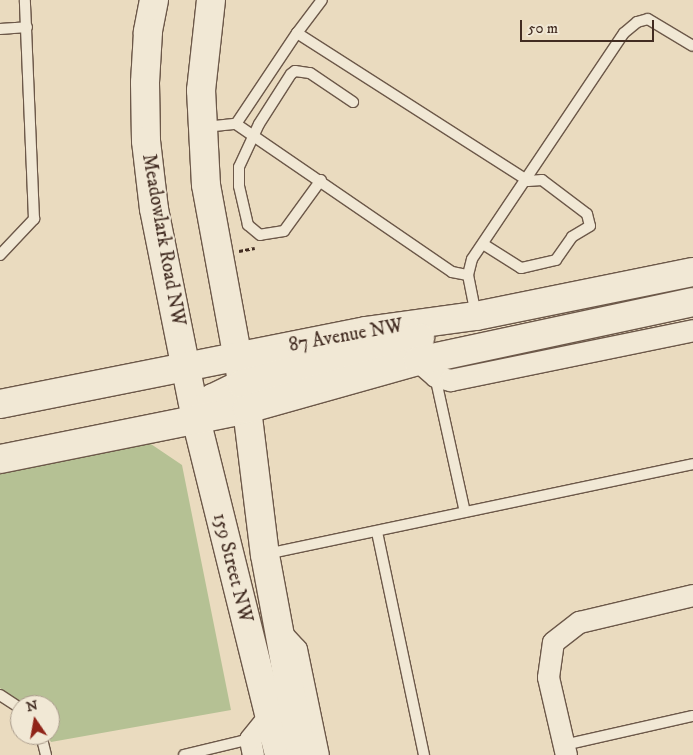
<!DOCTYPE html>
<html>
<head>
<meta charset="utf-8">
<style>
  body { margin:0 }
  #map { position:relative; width:693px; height:755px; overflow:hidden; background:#eadbbf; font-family:"IM FELL DW Pica",serif }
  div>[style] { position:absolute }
  .green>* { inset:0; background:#b5c194 }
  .path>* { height:3px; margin-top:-1.5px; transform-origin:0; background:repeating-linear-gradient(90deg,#422c22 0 4px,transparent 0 6.5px) }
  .roads { filter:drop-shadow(1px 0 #6c5849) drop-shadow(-1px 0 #6c5849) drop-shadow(0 1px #6c5849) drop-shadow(0 -1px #6c5849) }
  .lane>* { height:10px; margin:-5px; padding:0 5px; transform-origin:5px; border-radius:5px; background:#f1e8d5 }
  .street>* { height:21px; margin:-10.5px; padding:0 10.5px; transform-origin:10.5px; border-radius:10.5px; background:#f1e8d5 }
  .secondary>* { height:28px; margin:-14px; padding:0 14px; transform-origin:14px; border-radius:14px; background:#f1e8d5 }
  span { translate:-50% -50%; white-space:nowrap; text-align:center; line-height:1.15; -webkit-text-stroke:4px #f1e8d5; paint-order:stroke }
  .street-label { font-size:19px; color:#422c22 }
  .north { position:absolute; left:10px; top:695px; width:50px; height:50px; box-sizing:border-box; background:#f1e8d5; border:1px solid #ab9d8d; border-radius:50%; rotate:348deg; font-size:14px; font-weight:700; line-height:20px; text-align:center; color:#422c22 }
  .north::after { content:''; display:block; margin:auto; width:18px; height:22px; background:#8f2418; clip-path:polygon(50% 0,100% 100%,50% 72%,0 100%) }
  .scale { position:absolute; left:520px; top:20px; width:134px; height:22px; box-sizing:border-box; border:2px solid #422c22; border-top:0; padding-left:6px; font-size:15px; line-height:18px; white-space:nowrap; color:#422c22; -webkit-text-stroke:4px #f1e8d5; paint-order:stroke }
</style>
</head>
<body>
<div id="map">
  <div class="green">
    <i style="clip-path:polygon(142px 438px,182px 465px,231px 710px,51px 742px,47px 735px,50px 735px,50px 705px,21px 705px,0 688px,0 468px)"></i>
  </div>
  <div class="path">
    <i style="left:239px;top:251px;width:16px;rotate:-11deg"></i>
  </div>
  <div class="roads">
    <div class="lane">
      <i style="left:0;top:29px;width:27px;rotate:-4deg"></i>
      <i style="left:297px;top:33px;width:274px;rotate:32.6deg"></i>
      <i style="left:528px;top:181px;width:14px;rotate:-4deg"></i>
      <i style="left:542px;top:180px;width:56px;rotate:37.1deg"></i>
      <i style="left:587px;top:214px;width:12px;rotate:76deg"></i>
      <i style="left:590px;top:226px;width:21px;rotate:149deg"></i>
      <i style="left:572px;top:237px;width:28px;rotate:125deg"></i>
      <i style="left:556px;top:260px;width:36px;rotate:167deg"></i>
      <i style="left:521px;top:268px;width:45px;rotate:-147.7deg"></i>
      <i style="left:236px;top:124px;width:262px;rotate:34.4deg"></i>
      <i style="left:452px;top:272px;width:16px;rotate:11deg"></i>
      <i style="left:205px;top:127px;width:31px;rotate:-6deg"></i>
      <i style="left:236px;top:124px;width:110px;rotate:-56.2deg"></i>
      <i style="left:297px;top:33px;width:41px;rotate:-52.9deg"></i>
      <i style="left:321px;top:180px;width:63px;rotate:126deg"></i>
      <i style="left:284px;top:231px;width:24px;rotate:171deg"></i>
      <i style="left:260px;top:235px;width:16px;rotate:-140deg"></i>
      <i style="left:248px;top:225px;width:40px;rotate:-103deg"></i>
      <i style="left:239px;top:186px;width:19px;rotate:-90deg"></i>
      <i style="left:239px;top:167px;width:47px;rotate:-65.1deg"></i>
      <i style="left:259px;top:124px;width:59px;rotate:-57.4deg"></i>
      <i style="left:291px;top:74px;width:5px;rotate:-37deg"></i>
      <i style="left:295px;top:71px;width:15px;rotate:8deg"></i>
      <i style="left:310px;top:73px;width:52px;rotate:34deg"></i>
      <i style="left:0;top:255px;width:50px;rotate:-46.6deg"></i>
      <i style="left:34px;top:219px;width:219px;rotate:-92.4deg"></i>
      <i style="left:476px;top:315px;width:41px;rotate:-101.3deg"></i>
      <i style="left:468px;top:275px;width:16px;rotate:-76deg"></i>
      <i style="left:472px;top:259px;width:272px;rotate:-56.1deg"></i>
      <i style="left:624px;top:33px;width:17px;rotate:-40deg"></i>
      <i style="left:637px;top:22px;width:11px;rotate:-15deg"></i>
      <i style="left:648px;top:19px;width:52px;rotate:31deg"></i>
      <i style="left:435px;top:376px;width:139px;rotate:77.6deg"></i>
      <i style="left:377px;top:532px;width:228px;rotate:78.1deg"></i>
      <i style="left:266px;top:554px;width:436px;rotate:-11.9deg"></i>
      <i style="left:0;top:695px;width:24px;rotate:33deg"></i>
      <i style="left:41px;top:735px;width:21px;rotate:76deg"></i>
      <i style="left:564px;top:745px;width:132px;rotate:-12.7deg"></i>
      <i style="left:184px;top:755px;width:68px;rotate:-13.6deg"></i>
    </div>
    <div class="street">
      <i style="left:418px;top:361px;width:23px;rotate:41deg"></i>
      <i style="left:435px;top:376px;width:16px;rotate:15deg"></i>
      <i style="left:450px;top:380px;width:248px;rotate:-11.6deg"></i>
      <i style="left:280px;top:632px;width:23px;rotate:47deg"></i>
      <i style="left:296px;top:649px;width:108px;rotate:78.3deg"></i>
      <i style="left:253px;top:755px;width:16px;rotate:-101deg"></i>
      <i style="left:250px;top:739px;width:28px;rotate:-51deg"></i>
      <i style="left:566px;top:755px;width:80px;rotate:-103deg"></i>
      <i style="left:548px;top:677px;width:35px;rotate:-82deg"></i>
      <i style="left:553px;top:642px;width:33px;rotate:-38deg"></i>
      <i style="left:579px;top:622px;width:117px;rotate:-13.3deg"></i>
    </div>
    <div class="secondary">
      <i style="left:154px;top:0;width:33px;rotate:101deg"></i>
      <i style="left:148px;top:32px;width:51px;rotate:93.4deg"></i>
      <i style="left:145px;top:83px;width:58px;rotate:89deg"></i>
      <i style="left:146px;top:141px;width:68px;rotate:83.3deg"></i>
      <i style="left:154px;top:209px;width:214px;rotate:78.7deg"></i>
      <i style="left:196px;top:419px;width:346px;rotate:76.1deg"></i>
      <i style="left:211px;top:0;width:91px;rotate:96.3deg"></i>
      <i style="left:201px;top:90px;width:95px;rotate:87deg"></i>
      <i style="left:206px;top:185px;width:228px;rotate:79.6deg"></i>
      <i style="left:247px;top:409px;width:147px;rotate:83deg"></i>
      <i style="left:265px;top:555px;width:203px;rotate:79.5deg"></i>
      <i style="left:0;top:404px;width:372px;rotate:-11.3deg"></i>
      <i style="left:365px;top:331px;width:112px;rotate:-7.7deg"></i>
      <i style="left:476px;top:316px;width:221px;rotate:-11.5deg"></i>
      <i style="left:196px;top:419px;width:27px;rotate:-51deg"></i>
      <i style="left:213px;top:398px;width:32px;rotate:-26deg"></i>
      <i style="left:242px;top:384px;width:184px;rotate:-14.5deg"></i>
      <i style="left:0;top:459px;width:252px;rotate:-11.4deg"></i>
      <i style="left:247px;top:409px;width:178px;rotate:-15.7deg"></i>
      <i style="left:418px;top:361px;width:281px;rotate:-12.1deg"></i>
    </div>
  </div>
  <div class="street-label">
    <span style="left:163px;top:240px;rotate:80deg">Meadowlark Road NW</span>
    <span style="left:346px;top:336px;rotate:-10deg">87 Avenue NW</span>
    <span style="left:232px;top:568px;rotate:76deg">159 Street NW</span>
  </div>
  <div class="north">N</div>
  <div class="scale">50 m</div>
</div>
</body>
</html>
